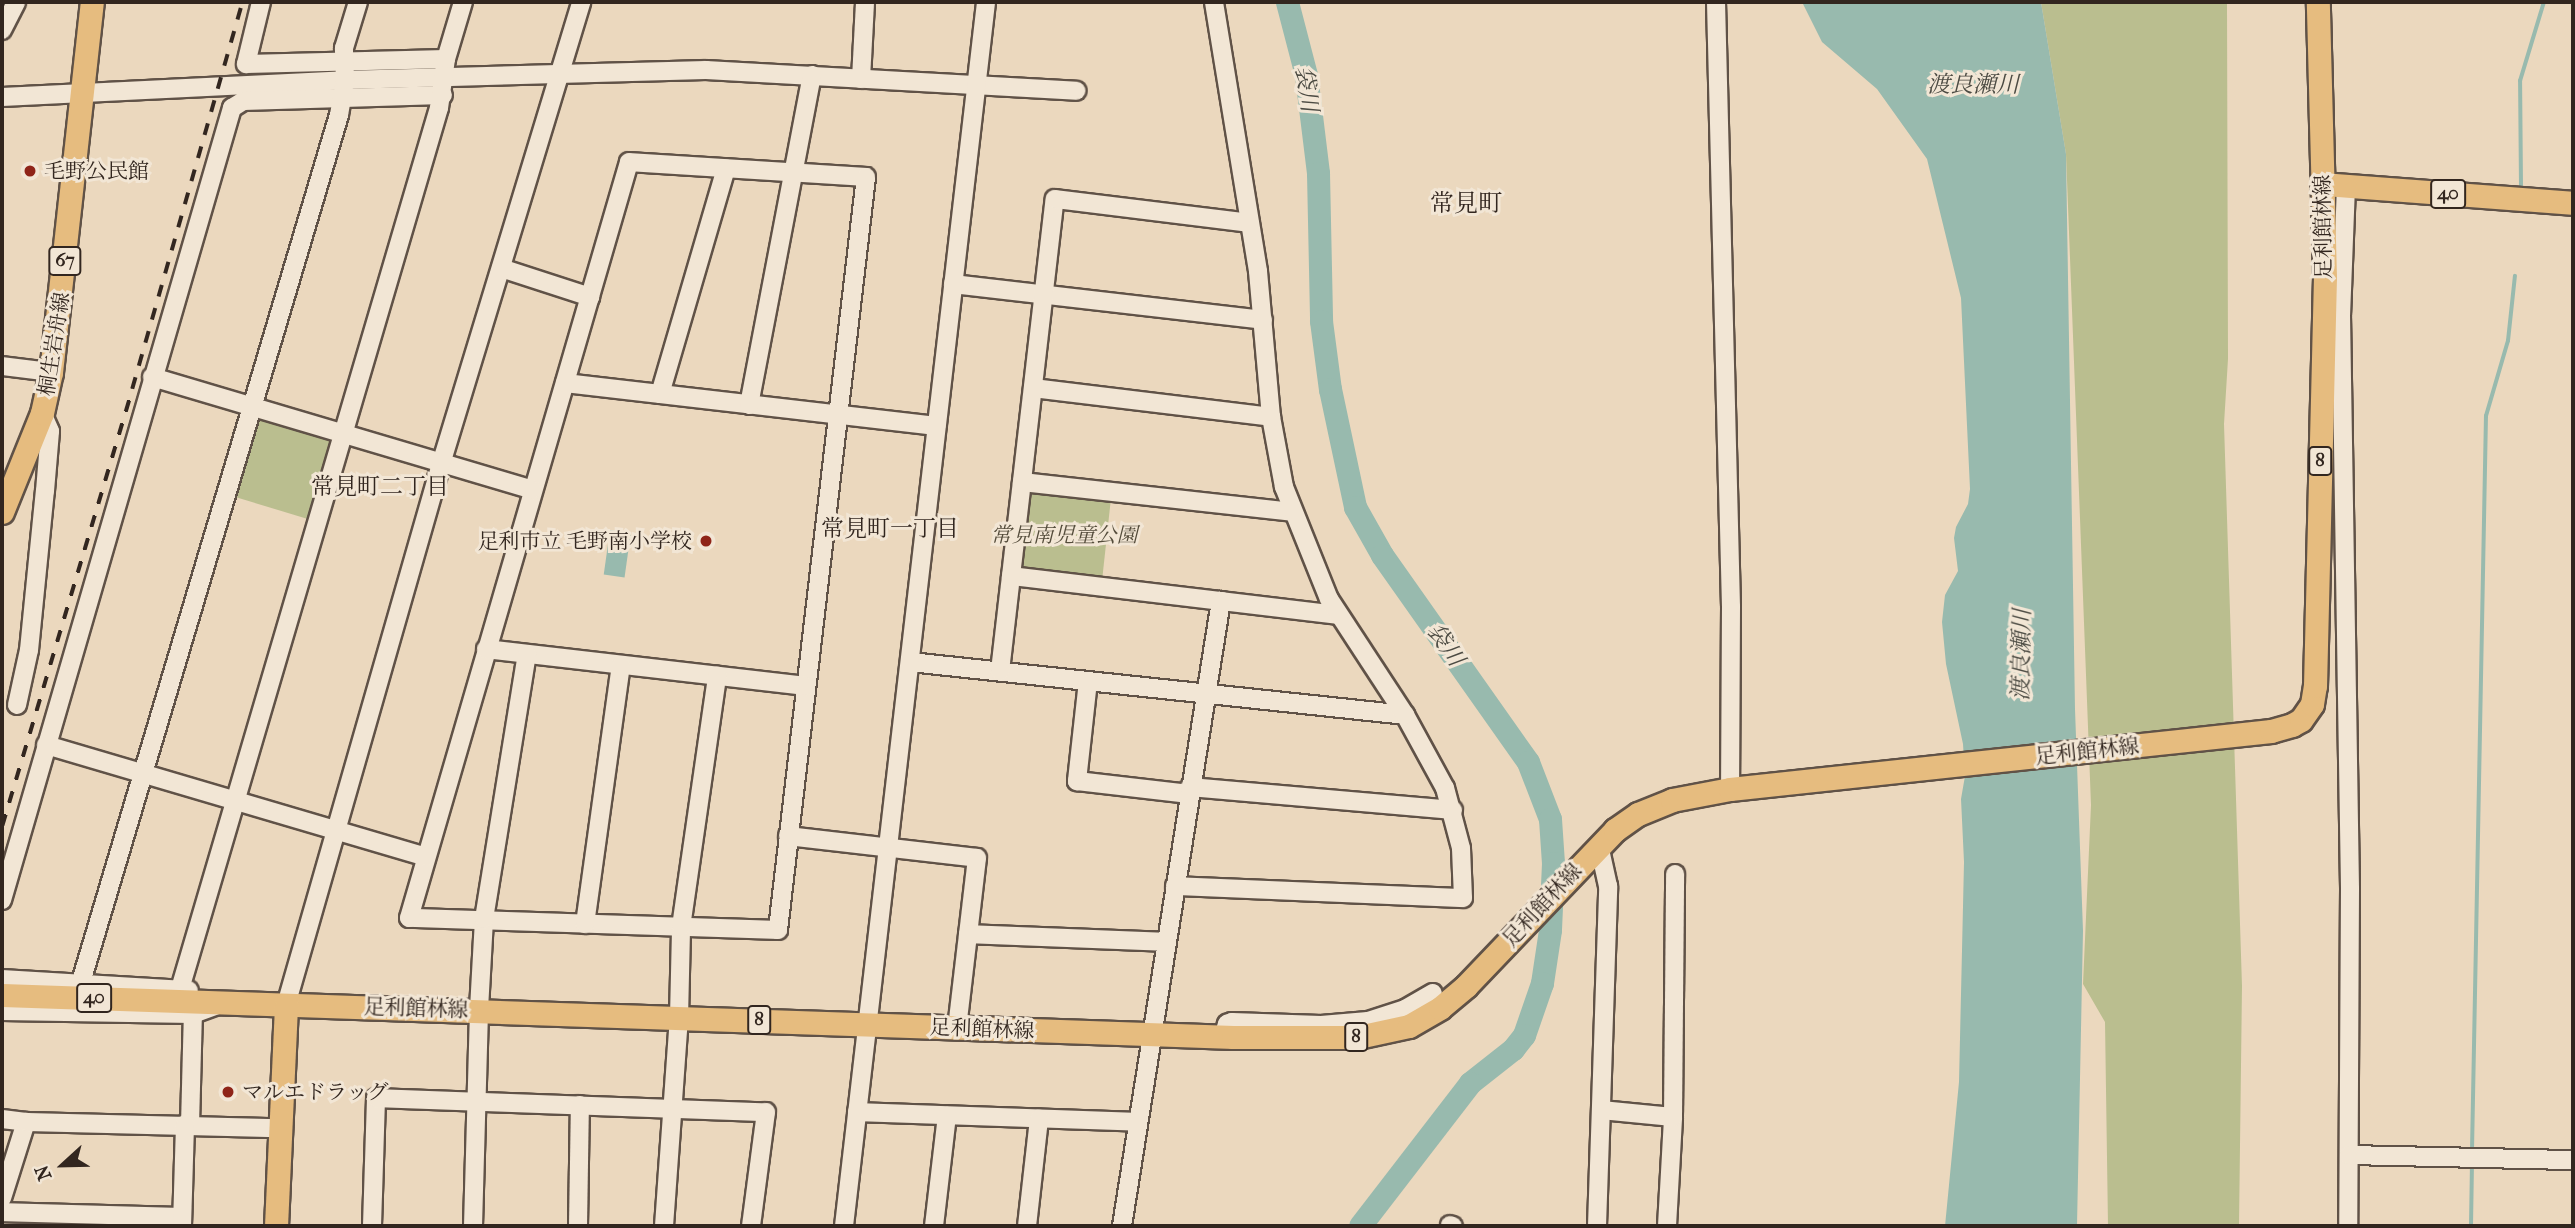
<!DOCTYPE html>
<html>
<head>
<meta charset="utf-8">
<style>
  body { margin:0 }
  #map { position:relative; width:2575px; height:1228px; overflow:hidden; background:#ebd8be; font-family:"IM FELL French Canon","Noto Serif JP",serif }
  div>[style] { position:absolute }
  .green>* { inset:0; background:#babe8f }
  .water>* { inset:0; background:#98baae; transform-origin:0 0 }
  .stream>* { height:3.5px; margin:-1.75px; padding:0 1.75px; transform-origin:1.75px; border-radius:1.75px; background:#98baae }
  .river>* { height:23px; margin:-11.5px; padding:0 11.5px; transform-origin:11.5px; border-radius:11.5px; background:#98baae }
  .roads { filter:drop-shadow(2px 0 #605247) drop-shadow(-2px 0 #605247) drop-shadow(0 2px #605247) drop-shadow(0 -2px #605247) }
  .minor>* { height:18px; margin:-9px; padding:0 9px; transform-origin:9px; border-radius:9px; background:#f2e6d5 }
  .major>* { height:23px; margin:-11.5px; padding:0 11.5px; transform-origin:11.5px; border-radius:11.5px; background:#e6bc7f }
  .rail>* { height:3.5px; margin-top:-1.75px; transform-origin:0; background:repeating-linear-gradient(90deg,#32261f 0 12px,transparent 0 24px) }
  .dots>* { width:19px; height:19px; translate:-50% -50%; box-sizing:border-box; border:4px solid #f2e6d5; border-radius:50% }
  span { translate:-50% -50%; white-space:nowrap; text-align:center; line-height:1.15; -webkit-text-stroke:6px #f2e6d5; paint-order:stroke }
  .shield-label span { padding:2px 5px; background:#f2e6d5; border:2px solid; border-radius:5px; -webkit-text-stroke-width:0 }
  .shield-label { font-size:19px; color:#32261f; font-weight:700 }
  .poi-label { font-size:21px; color:#32261f }
  .left { translate:0 -50%; text-align:left }
  .right { translate:-100% -50%; text-align:right }
  .street-label { font-size:21px; color:#32261f }
  .park-label { font-size:21px; color:#544c3b; font-style:italic }
  .water-label { font-size:23px; color:#4c4b43; font-style:italic }
  .neighbourhood-label { font-size:23px; color:#32261f }
  .quarter-label { font-size:24px; color:#32261f }
  .frame { position:absolute; inset:0; border:4px solid #32261f; pointer-events:none }
  .north { position:absolute; left:28px; top:1130px; width:70px; height:70px; -webkit-text-stroke:5px #f2e6d5; paint-order:stroke; rotate:248deg; font-size:19px; font-weight:700; line-height:28px; text-align:center; color:#32261f }
  .north::after { content:''; display:block; margin:auto; width:24px; height:32px; background:#32261f; clip-path:polygon(50% 0,100% 100%,50% 72%,0 100%) }
</style>
</head>
<body>
<div id="map">
  <div class="green">
    <i style="clip-path:polygon(2041px 2px,2227px 2px,2228px 359px,2224px 424px,2242px 986px,2239px 1226px,2108px 1226px,2105px 1022px,2083px 984px,2091px 805px,2066px 154px)"></i>
    <i style="clip-path:polygon(263px 416px,328px 435px,333px 443px,311px 520px,232px 496px,254px 420px)"></i>
    <i style="clip-path:polygon(1034px 489px,1111px 498px,1102px 581px,1025px 572px,1017px 564px,1025px 498px)"></i>
  </div>
  <div class="water">
    <i style="clip-path:polygon(1802px 2px,2041px 2px,2066px 154px,2075px 709px,2083px 931px,2077px 1226px,1945px 1226px,1959px 1082px,1964px 862px,1961px 799px,1965px 776px,1963px 744px,1946px 664px,1942px 622px,1945px 595px,1958px 571px,1954px 538px,1956px 527px,1968px 504px,1970px 489px,1961px 298px,1927px 159px,1877px 89px,1822px 42px)"></i>
    <i style="left:610px;top:530px;width:21px;height:45px;rotate:8deg"></i>
  </div>
  <div class="stream">
    <i style="left:2521px;top:187px;width:106px;rotate:-90.5deg"></i>
    <i style="left:2520px;top:81px;width:83px;rotate:-73.1deg"></i>
    <i style="left:2472px;top:1151px;width:735px;rotate:-88.91deg"></i>
    <i style="left:2486px;top:416px;width:78px;rotate:-73.7deg"></i>
    <i style="left:2508px;top:341px;width:65px;rotate:-83.9deg"></i>
    <i style="left:2471px;top:1226px;width:64px;rotate:-89.1deg"></i>
  </div>
  <div class="river">
    <i style="left:1287px;top:2px;width:75px;rotate:75.4deg"></i>
    <i style="left:1306px;top:75px;width:99px;rotate:83deg"></i>
    <i style="left:1318px;top:173px;width:148px;rotate:88.8deg"></i>
    <i style="left:1321px;top:321px;width:69px;rotate:82.5deg"></i>
    <i style="left:1330px;top:389px;width:121px;rotate:78deg"></i>
    <i style="left:1355px;top:507px;width:55px;rotate:60.6deg"></i>
    <i style="left:1382px;top:555px;width:253px;rotate:54.8deg"></i>
    <i style="left:1528px;top:762px;width:61px;rotate:68.9deg"></i>
    <i style="left:1550px;top:819px;width:44px;rotate:86.1deg"></i>
    <i style="left:1553px;top:863px;width:67px;rotate:92.6deg"></i>
    <i style="left:1550px;top:930px;width:54px;rotate:98.6deg"></i>
    <i style="left:1542px;top:983px;width:55px;rotate:109.1deg"></i>
    <i style="left:1524px;top:1035px;width:18px;rotate:128deg"></i>
    <i style="left:1513px;top:1049px;width:55px;rotate:141.7deg"></i>
    <i style="left:1470px;top:1083px;width:180px;rotate:127.6deg"></i>
  </div>
  <div class="roads">
    <div class="minor">
      <i style="left:261px;top:2px;width:64px;rotate:103.6deg"></i>
      <i style="left:246px;top:64px;width:200px;rotate:-1.4deg"></i>
      <i style="left:1716px;top:2px;width:605px;rotate:88.58deg"></i>
      <i style="left:1731px;top:607px;width:182px;rotate:90.3deg"></i>
      <i style="left:2px;top:30px;width:31px;rotate:-63deg"></i>
      <i style="left:861px;top:79px;width:77px;rotate:-87deg"></i>
      <i style="left:2px;top:97px;width:343px;rotate:-2.8deg"></i>
      <i style="left:345px;top:80px;width:361px;rotate:-1.6deg"></i>
      <i style="left:706px;top:70px;width:371px;rotate:3.2deg"></i>
      <i style="left:629px;top:162px;width:237px;rotate:3.6deg"></i>
      <i style="left:866px;top:177px;width:758px;rotate:96.67deg"></i>
      <i style="left:778px;top:930px;width:369px;rotate:-178.1deg"></i>
      <i style="left:409px;top:918px;width:787px;rotate:-73.77deg"></i>
      <i style="left:2346px;top:186px;width:129px;rotate:92.2deg"></i>
      <i style="left:2341px;top:315px;width:574px;rotate:89.1deg"></i>
      <i style="left:2350px;top:889px;width:337px;rotate:90.3deg"></i>
      <i style="left:501px;top:268px;width:94px;rotate:18deg"></i>
      <i style="left:953px;top:284px;width:312px;rotate:6.6deg"></i>
      <i style="left:2px;top:366px;width:49px;rotate:7deg"></i>
      <i style="left:152px;top:377px;width:397px;rotate:16.5deg"></i>
      <i style="left:565px;top:383px;width:374px;rotate:6.6deg"></i>
      <i style="left:1033px;top:388px;width:240px;rotate:6.9deg"></i>
      <i style="left:660px;top:394px;width:235px;rotate:-73.7deg"></i>
      <i style="left:749px;top:405px;width:336px;rotate:-79.2deg"></i>
      <i style="left:1022px;top:482px;width:272px;rotate:6.3deg"></i>
      <i style="left:1011px;top:576px;width:330px;rotate:6.8deg"></i>
      <i style="left:486px;top:649px;width:322px;rotate:6.6deg"></i>
      <i style="left:910px;top:662px;width:498px;rotate:6.1deg"></i>
      <i style="left:1000px;top:671px;width:475px;rotate:-83.4deg"></i>
      <i style="left:1055px;top:199px;width:196px;rotate:7deg"></i>
      <i style="left:1088px;top:681px;width:101px;rotate:96.3deg"></i>
      <i style="left:1077px;top:781px;width:113px;rotate:6.6deg"></i>
      <i style="left:17px;top:705px;width:56px;rotate:-77.7deg"></i>
      <i style="left:29px;top:650px;width:160px;rotate:-84.3deg"></i>
      <i style="left:45px;top:491px;width:60px;rotate:-85.2deg"></i>
      <i style="left:50px;top:431px;width:20px;rotate:-114deg"></i>
      <i style="left:46px;top:745px;width:396px;rotate:16.4deg"></i>
      <i style="left:1190px;top:787px;width:264px;rotate:5deg"></i>
      <i style="left:788px;top:836px;width:190px;rotate:6.6deg"></i>
      <i style="left:977px;top:858px;width:171px;rotate:96.7deg"></i>
      <i style="left:1175px;top:886px;width:288px;rotate:2.4deg"></i>
      <i style="left:1463px;top:898px;width:50px;rotate:-92.3deg"></i>
      <i style="left:1461px;top:848px;width:62px;rotate:-104.9deg"></i>
      <i style="left:1445px;top:788px;width:83px;rotate:-118.7deg"></i>
      <i style="left:1405px;top:715px;width:139px;rotate:-123.2deg"></i>
      <i style="left:1329px;top:599px;width:121px;rotate:-111.9deg"></i>
      <i style="left:1284px;top:487px;width:71px;rotate:-100.5deg"></i>
      <i style="left:1271px;top:417px;width:147px;rotate:-95.1deg"></i>
      <i style="left:1258px;top:271px;width:273px;rotate:-99.3deg"></i>
      <i style="left:2px;top:900px;width:825px;rotate:-73.81deg"></i>
      <i style="left:232px;top:108px;width:13px;rotate:-32deg"></i>
      <i style="left:243px;top:101px;width:200px;rotate:-1.7deg"></i>
      <i style="left:585px;top:924px;width:261px;rotate:-82.1deg"></i>
      <i style="left:968px;top:934px;width:199px;rotate:2.3deg"></i>
      <i style="left:2px;top:979px;width:187px;rotate:3.4deg"></i>
      <i style="left:81px;top:982px;width:905px;rotate:-73.43deg"></i>
      <i style="left:339px;top:115px;width:36px;rotate:-80deg"></i>
      <i style="left:345px;top:80px;width:32px;rotate:-92deg"></i>
      <i style="left:344px;top:48px;width:48px;rotate:-73.1deg"></i>
      <i style="left:180px;top:989px;width:918px;rotate:-73.62deg"></i>
      <i style="left:439px;top:108px;width:49px;rotate:-81.9deg"></i>
      <i style="left:446px;top:59px;width:59px;rotate:-73.4deg"></i>
      <i style="left:286px;top:1005px;width:563px;rotate:-74.01deg"></i>
      <i style="left:441px;top:464px;width:483px;rotate:-73.1deg"></i>
      <i style="left:2px;top:1011px;width:191px;rotate:0.9deg"></i>
      <i style="left:193px;top:1014px;width:27px;rotate:-20deg"></i>
      <i style="left:1223px;top:1037px;width:14px;rotate:-73deg"></i>
      <i style="left:1227px;top:1024px;width:5px;rotate:-22deg"></i>
      <i style="left:1232px;top:1022px;width:89px;rotate:1.9deg"></i>
      <i style="left:1321px;top:1025px;width:47px;rotate:-4.9deg"></i>
      <i style="left:1368px;top:1021px;width:39px;rotate:-18deg"></i>
      <i style="left:1405px;top:1009px;width:32px;rotate:-30deg"></i>
      <i style="left:1601px;top:1110px;width:72px;rotate:5.6deg"></i>
      <i style="left:857px;top:1112px;width:281px;rotate:2deg"></i>
      <i style="left:2px;top:1119px;width:24px;rotate:7deg"></i>
      <i style="left:190px;top:1125px;width:111px;rotate:-88.5deg"></i>
      <i style="left:2349px;top:1155px;width:224px;rotate:1.3deg"></i>
      <i style="left:2px;top:1198px;width:80px;rotate:-72.5deg"></i>
      <i style="left:26px;top:1122px;width:253px;rotate:1.4deg"></i>
      <i style="left:2px;top:1212px;width:180px;rotate:1.6deg"></i>
      <i style="left:1450px;top:1225px;width:3px;rotate:18deg"></i>
      <i style="left:182px;top:1226px;width:102px;rotate:-88.3deg"></i>
      <i style="left:372px;top:1226px;width:128px;rotate:-88.2deg"></i>
      <i style="left:376px;top:1098px;width:390px;rotate:2.1deg"></i>
      <i style="left:766px;top:1112px;width:115px;rotate:97.5deg"></i>
      <i style="left:473px;top:1226px;width:217px;rotate:-88.4deg"></i>
      <i style="left:479px;top:1009px;width:90px;rotate:-86.8deg"></i>
      <i style="left:484px;top:919px;width:268px;rotate:-80.8deg"></i>
      <i style="left:578px;top:1226px;width:121px;rotate:-89.1deg"></i>
      <i style="left:664px;top:1226px;width:209px;rotate:-85.9deg"></i>
      <i style="left:679px;top:1018px;width:91px;rotate:-88.7deg"></i>
      <i style="left:681px;top:927px;width:254px;rotate:-81.8deg"></i>
      <i style="left:844px;top:1226px;width:1232px;rotate:-83.38deg"></i>
      <i style="left:934px;top:1226px;width:111px;rotate:-83.3deg"></i>
      <i style="left:1027px;top:1226px;width:108px;rotate:-83.6deg"></i>
      <i style="left:1122px;top:1226px;width:633px;rotate:-81deg"></i>
      <i style="left:1597px;top:1226px;width:340px;rotate:-88.1deg"></i>
      <i style="left:1608px;top:886px;width:42px;rotate:-102.4deg"></i>
      <i style="left:1667px;top:1226px;width:109px;rotate:-86.8deg"></i>
      <i style="left:1673px;top:1117px;width:243px;rotate:-89.5deg"></i>
    </div>
    <div class="major">
      <i style="left:2323px;top:184px;width:251px;rotate:4.3deg"></i>
      <i style="left:2px;top:512px;width:107px;rotate:-68deg"></i>
      <i style="left:42px;top:413px;width:42px;rotate:-77.6deg"></i>
      <i style="left:51px;top:372px;width:372px;rotate:-83.7deg"></i>
      <i style="left:2px;top:995px;width:1232px;rotate:1.95deg"></i>
      <i style="left:1233px;top:1037px;width:125px"></i>
      <i style="left:1358px;top:1037px;width:52px;rotate:-12.2deg"></i>
      <i style="left:1409px;top:1026px;width:36px;rotate:-30deg"></i>
      <i style="left:1440px;top:1008px;width:34px;rotate:-40deg"></i>
      <i style="left:1466px;top:986px;width:216px;rotate:-46.3deg"></i>
      <i style="left:1615px;top:830px;width:28px;rotate:-35deg"></i>
      <i style="left:1638px;top:814px;width:37px;rotate:-22deg"></i>
      <i style="left:1672px;top:800px;width:59px;rotate:-10.7deg"></i>
      <i style="left:1730px;top:789px;width:544px;rotate:-6.12deg"></i>
      <i style="left:2271px;top:731px;width:22px;rotate:-16deg"></i>
      <i style="left:2292px;top:725px;width:10px;rotate:-29deg"></i>
      <i style="left:2301px;top:720px;width:19px;rotate:-55deg"></i>
      <i style="left:2312px;top:704px;width:18px;rotate:-81deg"></i>
      <i style="left:2315px;top:686px;width:409px;rotate:-88.6deg"></i>
      <i style="left:2325px;top:277px;width:275px;rotate:-91.5deg"></i>
      <i style="left:276px;top:1226px;width:221px;rotate:-87.4deg"></i>
    </div>
  </div>
  <div class="rail">
    <i style="left:2px;top:826px;width:456px;rotate:-73.4deg"></i>
    <i style="left:132px;top:389px;width:402px;rotate:-74.1deg"></i>
  </div>
  <div class="dots">
    <i style="left:30px;top:171px;background:#8f2418"></i>
    <i style="left:706px;top:541px;background:#8f2418"></i>
    <i style="left:228px;top:1092px;background:#8f2418"></i>
  </div>
  <div class="shield-label">
    <span style="left:2448px;top:194px">40</span>
    <span style="left:65px;top:261px">67</span>
    <span style="left:2320px;top:461px">8</span>
    <span style="left:94px;top:998px">40</span>
    <span style="left:759px;top:1020px">8</span>
    <span style="left:1356px;top:1037px">8</span>
  </div>
  <div class="poi-label">
    <span class="left" style="left:44px;top:171px">毛野公民館</span>
    <span class="right" style="left:692px;top:541px">足利市立 毛野南小学校</span>
    <span class="left" style="left:242px;top:1092px">マルエドラッグ</span>
  </div>
  <div class="street-label">
    <span style="left:2323px;top:227px;rotate:-91deg">足利館林線</span>
    <span style="left:54px;top:344px;rotate:-81deg">桐生岩舟線</span>
    <span style="left:2087px;top:751px;rotate:-6deg">足利館林線</span>
    <span style="left:1542px;top:905px;rotate:-47deg">足利館林線</span>
    <span style="left:416px;top:1008px;rotate:2deg">足利館林線</span>
    <span style="left:982px;top:1029px;rotate:2deg">足利館林線</span>
  </div>
  <div class="park-label">
    <span style="left:1064px;top:535px">常見南児童公園</span>
  </div>
  <div class="water-label">
    <span style="left:1973px;top:85px">渡良瀬川</span>
    <span style="left:1306px;top:89px;rotate:81deg">袋川</span>
    <span style="left:1445px;top:645px;rotate:55deg">袋川</span>
    <span style="left:2022px;top:655px;rotate:-89deg">渡良瀬川</span>
  </div>
  <div class="neighbourhood-label">
    <span style="left:380px;top:487px">常見町二丁目</span>
    <span style="left:890px;top:529px">常見町一丁目</span>
  </div>
  <div class="quarter-label">
    <span style="left:1466px;top:204px">常見町</span>
  </div>
  <div class="frame"></div>
  <div class="north">N</div>
</div>
</body>
</html>
